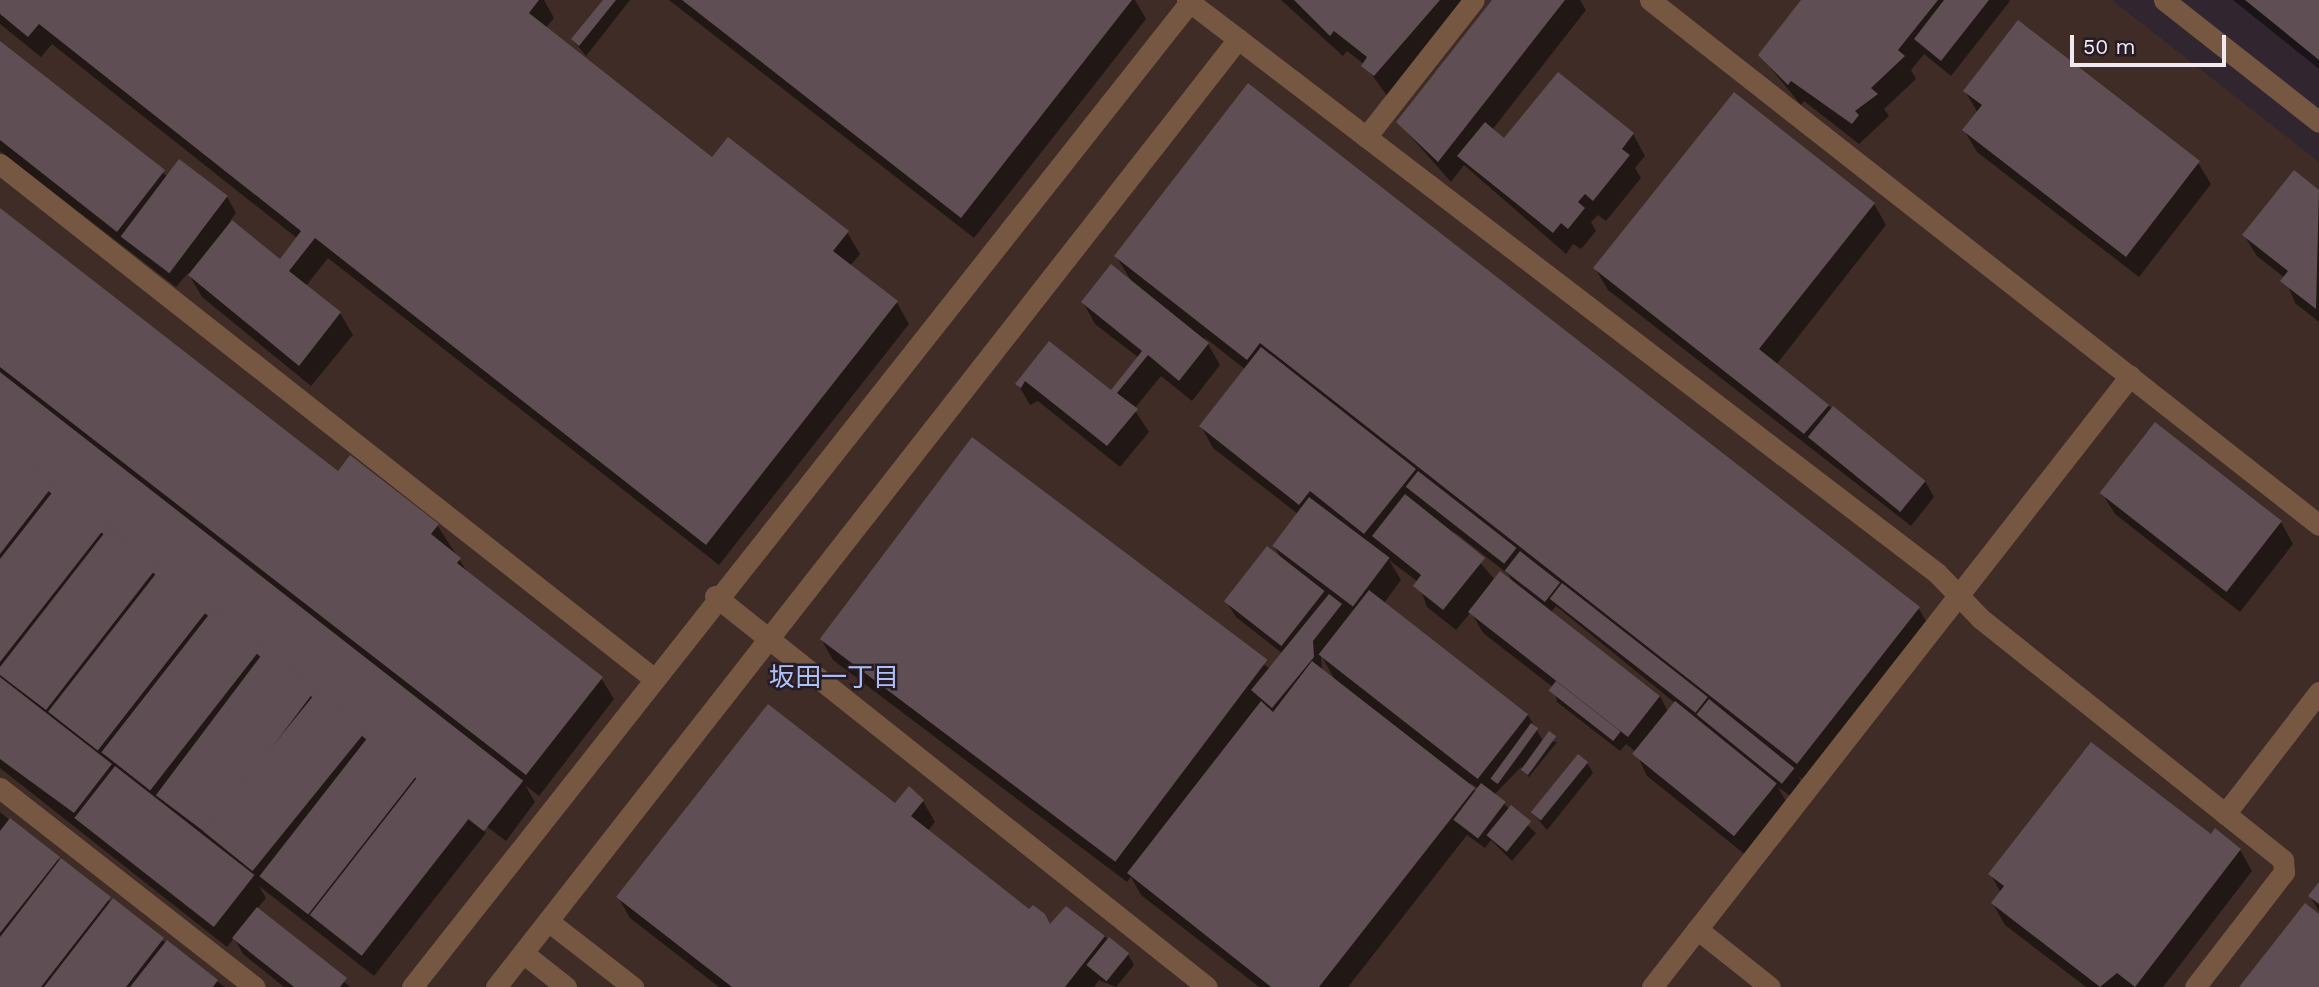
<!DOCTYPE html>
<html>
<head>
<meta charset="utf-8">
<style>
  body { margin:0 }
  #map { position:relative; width:2319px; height:987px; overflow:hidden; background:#312630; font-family:"Work Sans","Noto Sans JP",sans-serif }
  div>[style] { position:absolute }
  .industrial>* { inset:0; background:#3f2c26 }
  .shadow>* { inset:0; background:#0007 }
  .building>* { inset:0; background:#5f4e53; transform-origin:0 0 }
  .minor>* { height:21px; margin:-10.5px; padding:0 10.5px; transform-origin:10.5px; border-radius:10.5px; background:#765741 }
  span { translate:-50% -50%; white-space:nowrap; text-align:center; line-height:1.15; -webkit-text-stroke:5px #271c26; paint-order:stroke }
  .neighbourhood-label { font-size:26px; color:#aec1f7 }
  .scale { position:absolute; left:2070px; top:35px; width:156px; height:32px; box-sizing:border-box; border:4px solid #f0e9f0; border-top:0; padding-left:9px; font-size:21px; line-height:24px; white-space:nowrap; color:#f0e9f0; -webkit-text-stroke:5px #271c26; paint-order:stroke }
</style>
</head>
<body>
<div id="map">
  <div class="industrial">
    <i style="clip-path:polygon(0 0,2112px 0,2319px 162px,2319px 987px,0 987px)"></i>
  </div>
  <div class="shadow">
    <i style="clip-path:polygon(0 0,544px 0,554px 18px,545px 29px,712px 160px,847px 232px,860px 254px,850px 266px,897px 303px,909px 324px,719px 565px,328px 258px,306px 286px,340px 313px,353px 335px,311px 386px,202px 297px,188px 273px,176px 287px,0 151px,0 43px,168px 177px,227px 197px,236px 213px,230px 221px,280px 261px,298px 239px,52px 44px,41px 57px,0 24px)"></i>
    <i style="clip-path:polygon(605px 0,630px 0,586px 56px,573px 40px)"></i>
    <i style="clip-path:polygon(669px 0,1135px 0,1146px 19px,974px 238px)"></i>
    <i style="clip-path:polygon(1281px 0,1469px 0,1388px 97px,1364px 64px,1347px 51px,1343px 56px)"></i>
    <i style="clip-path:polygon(1494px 0,1580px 0,1586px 10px,1492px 130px,1505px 140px,1633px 134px,1645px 156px,1635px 168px,1641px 178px,1606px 221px,1598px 215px,1591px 222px,1596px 231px,1581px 249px,1573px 244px,1566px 254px,1464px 165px,1451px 182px,1398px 122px)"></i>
    <i style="clip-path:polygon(1804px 0,2009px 0,2010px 1px,1951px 76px,1924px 54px,1911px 70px,1916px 79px,1884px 109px,1889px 116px,1859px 144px,1804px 101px,1801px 105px,1760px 55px)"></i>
    <i style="clip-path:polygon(2233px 0,2319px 0,2319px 69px)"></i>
    <i style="clip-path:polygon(1965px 91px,2198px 163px,2211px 184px,2139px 277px,1977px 152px,1964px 130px,1978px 113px)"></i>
    <i style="clip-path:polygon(2294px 172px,2319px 192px,2319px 322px,2295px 303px,2285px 278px,2257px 256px,2244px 235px)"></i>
    <i style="clip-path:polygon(1874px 204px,1886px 225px,1776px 365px,1925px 481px,1934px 497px,1911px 526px,1608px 290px,1595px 268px)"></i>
    <i style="clip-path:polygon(0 210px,338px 473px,437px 525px,470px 576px,601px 678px,614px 699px,539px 796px,525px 785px,535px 802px,506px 841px,478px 820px,486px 833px,374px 976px,259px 886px,266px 898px,257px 909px,350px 987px,284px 987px,243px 954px,234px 938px,227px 947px,0 768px)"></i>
    <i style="clip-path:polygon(evenodd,1116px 256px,1919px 609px,1931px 630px,1810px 785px,1798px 776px,1803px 785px,1793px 798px,1778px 787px,1788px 805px,1747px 856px,1647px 776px,1636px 752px,1626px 744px,1620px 751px,1557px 702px,1554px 688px,1483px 633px,1471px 612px,1456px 630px,1427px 607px,1418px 582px,1389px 560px,1401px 580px,1384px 603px,1528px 715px,1543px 741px,1557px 742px,1529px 777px,1521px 767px,1494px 795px,1536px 833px,1512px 861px,1491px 840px,1485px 848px,1467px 835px,1348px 987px,1259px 987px,1141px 895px,1131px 877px,1127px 882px,833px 660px,821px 639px,972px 439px,1270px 669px,1283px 654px,1236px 617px,1226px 601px,1282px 560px,1274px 546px,1298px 514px,1213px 448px,1201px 426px,1246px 370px,1204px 337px,1220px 365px,1192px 401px,1161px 376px,1134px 409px,1149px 432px,1120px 467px,1038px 401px,1030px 405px,1018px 384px,1050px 344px,1111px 392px,1139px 358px,1095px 324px,1083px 302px,1132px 282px,1116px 256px,1452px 530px,1508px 574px,1514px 584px,1495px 580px,1452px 530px,1116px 256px,1556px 606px,1675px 703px,1668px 712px,1660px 696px,1551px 612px,1556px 606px,1116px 256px,1321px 655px,1336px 682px,1322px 671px,1321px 655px,1116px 256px,1469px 782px,1479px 789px,1476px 793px,1469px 782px)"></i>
    <i style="clip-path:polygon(2102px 493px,2281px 522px,2293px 544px,2240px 612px,2115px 514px)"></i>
    <i style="clip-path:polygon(1587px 763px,1593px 773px,1547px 830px,1532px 812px)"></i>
    <i style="clip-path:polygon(923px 801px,935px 822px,928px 831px,1050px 926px,1066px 908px,1128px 954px,1134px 965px,1116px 987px,1099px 980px,1094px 987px,719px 987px,630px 918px,618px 897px)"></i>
    <i style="clip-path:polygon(0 812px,112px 903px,225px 987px,0 987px)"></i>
    <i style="clip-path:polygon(2211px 836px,2240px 850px,2252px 871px,2163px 987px,2086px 987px,2005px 925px,1993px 904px,2001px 893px,1991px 875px)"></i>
    <i style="clip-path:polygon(2319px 884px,2319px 911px,2310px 896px)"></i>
  </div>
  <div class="building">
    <i style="clip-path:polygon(0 0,539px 0,529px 13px,712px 157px,728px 137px,849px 231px,833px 251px,898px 301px,706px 545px,315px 238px,289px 271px,341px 312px,299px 366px,188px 275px,232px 220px,280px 259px,301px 231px,39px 24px,28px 37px,0 14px)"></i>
    <i style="clip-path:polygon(603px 0,616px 0,579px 46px,571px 39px)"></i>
    <i style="clip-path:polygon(682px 0,1132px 0,961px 218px)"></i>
    <i style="clip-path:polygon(1294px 0,1440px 0,1374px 76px,1361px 66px,1367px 57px,1334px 31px,1330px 36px)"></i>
    <i style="clip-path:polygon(1492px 0,1565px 0,1438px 162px,1396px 122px)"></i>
    <i style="clip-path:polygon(1801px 0,1938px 0,1898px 50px,1905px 56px,1871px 88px,1878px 94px,1855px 111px,1859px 115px,1852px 124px,1791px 81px,1788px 85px,1758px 55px)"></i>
    <i style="clip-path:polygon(1944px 0,1989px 0,1941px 61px,1914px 39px)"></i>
    <i style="clip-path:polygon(2245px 0,2319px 0,2319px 60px)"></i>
    <i style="clip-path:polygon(2018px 20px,2200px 161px,2126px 257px,1962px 130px,1982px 105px,1963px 91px)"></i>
    <i style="clip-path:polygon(0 41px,165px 170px,117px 232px,0 140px)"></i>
    <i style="clip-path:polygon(1558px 72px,1634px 133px,1622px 149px,1630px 155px,1593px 201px,1585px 194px,1578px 202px,1585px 208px,1568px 229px,1561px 223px,1553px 233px,1457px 156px,1485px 122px,1504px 138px)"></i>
    <i style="clip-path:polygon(1248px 83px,1920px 607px,1797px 764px,1260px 343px,1247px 360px,1114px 256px)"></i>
    <i style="clip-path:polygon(1734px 92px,1875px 203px,1759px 349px,1829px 405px,1804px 434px,1593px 268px)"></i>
    <i style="left:179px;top:159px;width:61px;height:97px;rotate:37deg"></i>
    <i style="clip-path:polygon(2294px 170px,2319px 190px,2316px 309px,2280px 281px,2288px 271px,2242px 235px)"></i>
    <i style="clip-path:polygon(0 208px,338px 471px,350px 455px,439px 524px,431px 534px,461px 558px,457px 563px,603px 677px,526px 775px,0 367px)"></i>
    <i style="clip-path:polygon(1111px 264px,1209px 343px,1179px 381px,1148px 355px,1117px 393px,1138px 409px,1107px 446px,1025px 381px,1021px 388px,1015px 384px,1049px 341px,1111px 390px,1142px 351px,1081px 302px)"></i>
    <i style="clip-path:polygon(1261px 347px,1416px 469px,1364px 534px,1310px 491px,1299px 505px,1199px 426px)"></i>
    <i style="left:0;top:372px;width:664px;height:64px;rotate:38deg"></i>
    <i style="left:1833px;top:406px;width:119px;height:40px;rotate:39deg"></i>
    <i style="left:2155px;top:422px;width:161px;height:90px;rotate:38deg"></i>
    <i style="left:972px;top:437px;width:370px;height:253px;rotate:37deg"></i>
    <i style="clip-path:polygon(3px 443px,55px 483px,0 554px,0 446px)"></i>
    <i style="left:1418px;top:471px;width:125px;height:20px;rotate:38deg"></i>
    <i style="clip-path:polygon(58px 485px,108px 524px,0 662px,0 559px)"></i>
    <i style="clip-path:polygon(1405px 494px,1485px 558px,1443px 610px,1413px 586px,1421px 575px,1372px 536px)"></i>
    <i style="left:1309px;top:497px;width:101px;height:61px;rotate:37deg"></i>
    <i style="clip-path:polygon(109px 527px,158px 566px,46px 710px,0 675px,0 667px)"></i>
    <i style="left:1267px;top:546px;width:73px;height:70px;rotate:38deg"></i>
    <i style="left:1520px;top:551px;width:51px;height:25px;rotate:38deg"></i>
    <i style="left:162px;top:566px;width:63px;height:185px;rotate:38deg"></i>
    <i style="left:1500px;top:571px;width:203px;height:52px;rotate:38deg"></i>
    <i style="left:1562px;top:583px;width:185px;height:20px;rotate:38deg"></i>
    <i style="left:1369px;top:590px;width:202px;height:82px;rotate:38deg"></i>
    <i style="clip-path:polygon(1329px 594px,1342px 604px,1313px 641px,1314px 657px,1272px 708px,1251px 690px)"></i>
    <i style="left:214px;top:608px;width:62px;height:183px;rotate:38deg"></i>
    <i style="left:266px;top:649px;width:64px;height:183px;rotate:37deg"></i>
    <i style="clip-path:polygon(1312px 661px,1475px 788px,1319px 987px,1271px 987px,1127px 873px,1261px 701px,1273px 712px)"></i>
    <i style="clip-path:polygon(0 677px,112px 764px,74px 813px,0 759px)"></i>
    <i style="left:1556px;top:681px;width:82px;height:12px;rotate:38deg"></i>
    <i style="left:318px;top:690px;width:63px;height:182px;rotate:39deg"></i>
    <i style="left:1709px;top:699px;width:110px;height:20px;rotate:39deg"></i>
    <i style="left:1675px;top:701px;width:131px;height:68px;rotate:39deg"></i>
    <i style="clip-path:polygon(768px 704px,895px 803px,909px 786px,924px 800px,911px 816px,1029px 909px,1033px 905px,1045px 914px,1050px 924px,1066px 906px,1105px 936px,1065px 987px,732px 987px,616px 897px)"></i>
    <i style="left:1531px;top:723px;width:9px;height:69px;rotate:36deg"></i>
    <i style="left:1549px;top:731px;width:9px;height:48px;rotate:36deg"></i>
    <i style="left:372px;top:732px;width:62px;height:183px;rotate:38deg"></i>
    <i style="clip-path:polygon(2091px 742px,2211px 834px,2215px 828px,2241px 849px,2135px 987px,2117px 973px,2100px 987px,1991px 903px,2004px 886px,1988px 874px)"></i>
    <i style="left:1578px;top:754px;width:13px;height:75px;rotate:39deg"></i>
    <i style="left:115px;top:766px;width:177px;height:66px;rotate:38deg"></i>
    <i style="left:423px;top:770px;width:66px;height:184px;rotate:38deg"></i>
    <i style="left:1481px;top:783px;width:31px;height:46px;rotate:37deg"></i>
    <i style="left:1511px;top:805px;width:26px;height:39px;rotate:39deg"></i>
    <i style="clip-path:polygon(10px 818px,60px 857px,0 933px,0 831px)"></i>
    <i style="clip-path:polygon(61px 858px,111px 897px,41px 987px,0 987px,0 937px)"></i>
    <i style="clip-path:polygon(2319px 882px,2319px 904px,2308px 896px)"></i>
    <i style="clip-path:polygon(113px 898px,164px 938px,126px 987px,44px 987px)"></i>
    <i style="clip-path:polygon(2305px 903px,2319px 914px,2319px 987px,2239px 987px)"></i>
    <i style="clip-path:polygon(257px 907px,347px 978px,340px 987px,294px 987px,232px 938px)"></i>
    <i style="left:1109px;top:937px;width:26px;height:36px;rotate:39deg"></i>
    <i style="clip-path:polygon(167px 940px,218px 980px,213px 987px,130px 987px)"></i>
  </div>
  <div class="minor">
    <i style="left:1187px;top:0;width:944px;rotate:37.38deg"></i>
    <i style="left:1937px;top:573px;width:62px;rotate:46.3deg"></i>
    <i style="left:1980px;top:618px;width:388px;rotate:38.6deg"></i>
    <i style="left:2283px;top:860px;width:12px;rotate:85deg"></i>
    <i style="left:2284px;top:872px;width:145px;rotate:127.7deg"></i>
    <i style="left:1650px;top:0;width:850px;rotate:38.12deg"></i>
    <i style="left:2164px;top:0;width:197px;rotate:38.2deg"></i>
    <i style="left:1366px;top:137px;width:174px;rotate:-51.8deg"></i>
    <i style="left:0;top:164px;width:830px;rotate:38.2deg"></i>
    <i style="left:715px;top:596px;width:628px;rotate:38.47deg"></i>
    <i style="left:0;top:788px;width:323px;rotate:38deg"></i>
    <i style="left:2225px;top:814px;width:154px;rotate:-52.4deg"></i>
    <i style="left:548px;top:921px;width:108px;rotate:37.8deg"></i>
    <i style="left:1697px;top:929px;width:93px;rotate:38.5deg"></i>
    <i style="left:523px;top:953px;width:55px;rotate:38.3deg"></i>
    <i style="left:412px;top:987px;width:1255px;rotate:-51.7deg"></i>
    <i style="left:496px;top:987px;width:1204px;rotate:-51.95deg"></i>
    <i style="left:1652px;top:987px;width:776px;rotate:-51.96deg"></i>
  </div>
  <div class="neighbourhood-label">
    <span style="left:834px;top:678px">坂田一丁目</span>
  </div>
  <div class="scale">50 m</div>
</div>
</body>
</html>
